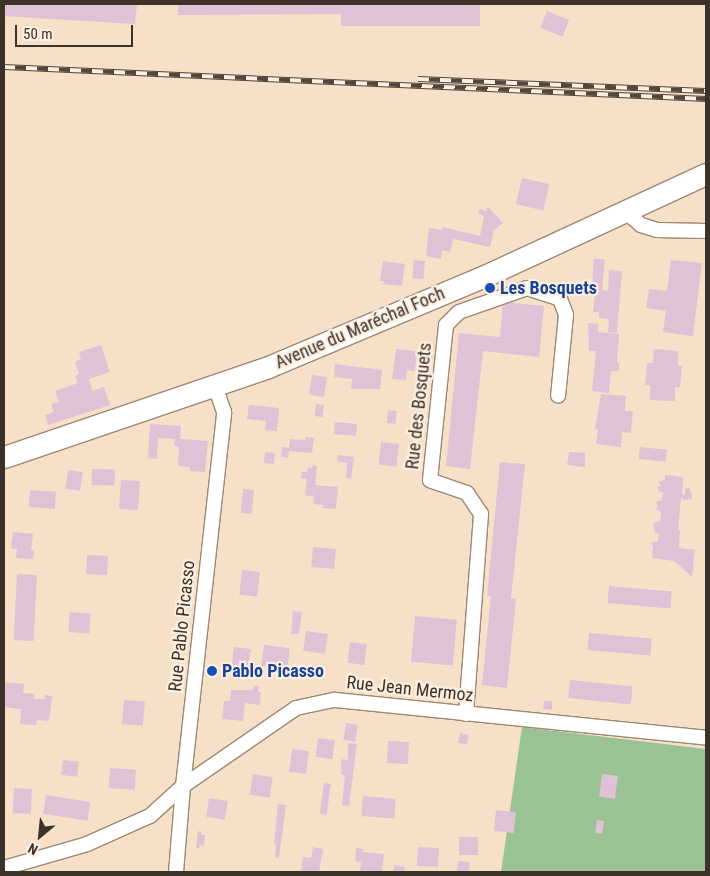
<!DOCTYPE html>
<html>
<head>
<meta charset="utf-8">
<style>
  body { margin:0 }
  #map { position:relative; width:710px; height:876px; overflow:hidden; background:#f6e0c8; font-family:"Roboto Condensed",sans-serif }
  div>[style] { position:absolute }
  .forest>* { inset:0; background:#9ac294 }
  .building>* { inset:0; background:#dfc2d5; transform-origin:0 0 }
  .roads { filter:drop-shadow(1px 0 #9c8872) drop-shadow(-1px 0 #9c8872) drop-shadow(0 1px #9c8872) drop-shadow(0 -1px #9c8872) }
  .minor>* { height:14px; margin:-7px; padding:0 7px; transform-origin:7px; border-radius:7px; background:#fff }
  .primary>* { height:21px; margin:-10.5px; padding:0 10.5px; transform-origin:10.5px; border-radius:10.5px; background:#fff }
  .rail>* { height:5.5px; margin-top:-2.75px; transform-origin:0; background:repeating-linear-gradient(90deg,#fcefe0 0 11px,#52473d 0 22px); box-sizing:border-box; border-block:1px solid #52473d }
  .dots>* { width:14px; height:14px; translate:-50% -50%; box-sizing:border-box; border:2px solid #fcefe0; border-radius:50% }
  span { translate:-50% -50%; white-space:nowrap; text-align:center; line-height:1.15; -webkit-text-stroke:4.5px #fcefe0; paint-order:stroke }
  .transit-label { font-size:18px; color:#164399; font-weight:700 }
  .left { translate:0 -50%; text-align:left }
  .street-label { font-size:18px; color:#3b3229 }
  .frame { position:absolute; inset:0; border:5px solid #3b3229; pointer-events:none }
  .north { position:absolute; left:15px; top:811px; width:50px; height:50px; -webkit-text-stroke:4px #fcefe0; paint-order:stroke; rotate:208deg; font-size:14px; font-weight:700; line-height:20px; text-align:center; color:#3b3229 }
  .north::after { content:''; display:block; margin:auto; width:18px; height:22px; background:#3b3229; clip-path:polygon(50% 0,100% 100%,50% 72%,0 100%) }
  .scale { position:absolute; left:15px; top:25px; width:118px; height:22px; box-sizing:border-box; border:2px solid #3b3229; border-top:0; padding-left:6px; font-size:15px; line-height:18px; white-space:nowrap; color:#3b3229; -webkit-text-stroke:4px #fcefe0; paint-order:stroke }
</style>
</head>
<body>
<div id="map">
  <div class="forest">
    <i style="clip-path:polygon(522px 727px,706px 749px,706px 872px,501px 872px)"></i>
  </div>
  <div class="building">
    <i style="clip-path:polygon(4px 4px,137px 4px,135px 24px,4px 16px)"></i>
    <i style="clip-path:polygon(178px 4px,480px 4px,480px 26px,341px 26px,341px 14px,178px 15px)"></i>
    <i style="left:547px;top:11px;width:24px;height:18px;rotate:22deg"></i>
    <i style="left:522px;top:178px;width:28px;height:27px;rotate:13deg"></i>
    <i style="clip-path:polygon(488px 207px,503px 223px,494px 230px,490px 247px,453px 239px,450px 252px,442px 250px,441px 259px,426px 256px,429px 228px,442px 230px,442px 227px,480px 236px,484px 216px,478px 213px,480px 209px,486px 211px)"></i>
    <i style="clip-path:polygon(594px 259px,605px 259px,602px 290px,608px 291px,609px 270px,622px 271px,617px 333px,608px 332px,609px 319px,599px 318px,599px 312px,593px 312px,596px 286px,592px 285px)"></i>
    <i style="left:414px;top:260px;width:11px;height:18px;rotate:5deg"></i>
    <i style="clip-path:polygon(671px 260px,702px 263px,693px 336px,663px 332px,666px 311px,646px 308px,649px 289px,667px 291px)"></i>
    <i style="clip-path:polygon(383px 261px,405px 264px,402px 286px,383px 284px,384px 281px,380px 281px)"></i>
    <i style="clip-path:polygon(503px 302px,544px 306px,539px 357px,483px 351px,470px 469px,446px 466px,459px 333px,500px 337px)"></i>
    <i style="clip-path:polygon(588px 323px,598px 324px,598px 332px,619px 334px,617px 362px,619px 363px,619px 371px,611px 371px,609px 393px,592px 391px,596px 351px,589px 351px)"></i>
    <i style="clip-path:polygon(101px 345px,110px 372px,89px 379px,92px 391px,104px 387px,110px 405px,48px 425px,45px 415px,54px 412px,51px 404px,59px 402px,55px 391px,78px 383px,75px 376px,79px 374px,75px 362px,81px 359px,79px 352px)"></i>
    <i style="clip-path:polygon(396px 349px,417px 351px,415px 371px,407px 370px,406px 380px,392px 379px)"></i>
    <i style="clip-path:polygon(654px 349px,678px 351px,678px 366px,682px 366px,680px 387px,675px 387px,675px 401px,650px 400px,650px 385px,645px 385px,646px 377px,647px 363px,653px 363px)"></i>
    <i style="clip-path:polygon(335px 364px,382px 370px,380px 389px,351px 389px,352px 379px,334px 377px)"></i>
    <i style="left:312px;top:375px;width:15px;height:20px;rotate:8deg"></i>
    <i style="clip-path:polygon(601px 394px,626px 396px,625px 411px,633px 411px,631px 433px,622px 432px,621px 447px,596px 444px,598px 429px,595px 429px)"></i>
    <i style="left:316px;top:404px;width:8px;height:12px;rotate:7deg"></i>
    <i style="clip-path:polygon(249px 405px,279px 408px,277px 431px,265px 430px,266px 421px,247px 419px)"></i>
    <i style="left:388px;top:410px;width:9px;height:13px;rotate:6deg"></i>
    <i style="left:335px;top:422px;width:22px;height:12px;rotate:5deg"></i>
    <i style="clip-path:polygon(150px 424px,181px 426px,180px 439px,208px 441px,205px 472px,190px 471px,190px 467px,178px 466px,179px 447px,174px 446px,175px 439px,158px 438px,157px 459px,148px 458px)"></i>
    <i style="clip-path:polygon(306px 437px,314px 438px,312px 453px,289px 451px,288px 458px,281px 457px,282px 447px,289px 448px,290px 439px,305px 440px)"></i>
    <i style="left:381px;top:442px;width:18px;height:23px;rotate:6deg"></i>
    <i style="left:640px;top:447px;width:27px;height:12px;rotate:6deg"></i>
    <i style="left:265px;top:452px;width:10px;height:11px;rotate:6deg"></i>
    <i style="clip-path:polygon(569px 452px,585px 453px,585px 467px,567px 465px)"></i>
    <i style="clip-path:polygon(338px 455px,354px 457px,351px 479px,346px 478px,347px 463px,337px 461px)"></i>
    <i style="clip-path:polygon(500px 462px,525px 464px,511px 598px,516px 599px,507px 688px,482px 685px,491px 596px,487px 596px)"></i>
    <i style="clip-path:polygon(313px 465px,317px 466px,315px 485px,338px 487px,336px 509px,323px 508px,323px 505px,313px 504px,315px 486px,313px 497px,305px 495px,307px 479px,301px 478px,302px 472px,307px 472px,308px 467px,312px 468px)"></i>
    <i style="left:92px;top:469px;width:23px;height:16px;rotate:2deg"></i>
    <i style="left:68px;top:470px;width:15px;height:19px;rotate:8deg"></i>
    <i style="clip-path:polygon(665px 475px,683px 477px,682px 494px,685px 495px,685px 489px,689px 488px,692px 495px,692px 499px,684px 500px,681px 498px,678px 530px,680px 530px,679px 548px,695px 550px,692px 577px,674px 561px,652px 558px,653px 547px,651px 543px,658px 541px,659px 533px,655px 533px,653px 523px,660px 521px,661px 512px,655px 508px,658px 507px,656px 502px,662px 500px,663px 492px,659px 492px,657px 487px,661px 486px,658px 482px,665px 480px)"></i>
    <i style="clip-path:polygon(121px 480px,140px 481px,138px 510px,121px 509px,119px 507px)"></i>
    <i style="left:243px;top:489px;width:11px;height:24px;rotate:5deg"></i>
    <i style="left:30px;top:490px;width:26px;height:17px;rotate:4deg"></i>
    <i style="clip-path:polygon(13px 532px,33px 534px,31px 550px,34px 551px,33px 559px,16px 558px,17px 549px,11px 549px)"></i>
    <i style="left:313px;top:547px;width:23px;height:20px;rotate:5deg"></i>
    <i style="left:87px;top:555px;width:21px;height:19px;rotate:3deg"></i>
    <i style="left:242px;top:570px;width:18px;height:25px;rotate:6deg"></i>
    <i style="left:17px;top:574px;width:20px;height:66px;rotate:3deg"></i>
    <i style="left:609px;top:586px;width:63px;height:17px;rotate:5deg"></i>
    <i style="clip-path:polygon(293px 611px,302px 612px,299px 634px,291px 634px)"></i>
    <i style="left:70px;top:612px;width:21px;height:20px;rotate:5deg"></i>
    <i style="left:415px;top:616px;width:42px;height:46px;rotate:5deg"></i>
    <i style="left:306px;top:631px;width:22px;height:20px;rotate:8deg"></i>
    <i style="left:589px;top:633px;width:63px;height:17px;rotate:5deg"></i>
    <i style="left:350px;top:642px;width:17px;height:21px;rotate:7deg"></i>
    <i style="left:264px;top:645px;width:26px;height:21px;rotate:7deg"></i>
    <i style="left:234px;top:647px;width:17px;height:24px;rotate:7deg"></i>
    <i style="left:178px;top:665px;width:6px;height:14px"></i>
    <i style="left:570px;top:680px;width:63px;height:18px;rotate:6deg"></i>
    <i style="clip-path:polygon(4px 682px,24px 684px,23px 693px,34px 694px,34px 699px,45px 699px,45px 695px,52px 696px,49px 721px,37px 720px,36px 725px,20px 724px,21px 709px,4px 707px)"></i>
    <i style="clip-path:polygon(254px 686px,259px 686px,258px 692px,261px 692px,260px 705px,245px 703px,243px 721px,222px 719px,224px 701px,230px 701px,231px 690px,253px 690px)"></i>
    <i style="left:124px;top:700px;width:21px;height:24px;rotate:5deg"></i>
    <i style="clip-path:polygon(544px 701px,552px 701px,552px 710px,543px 709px)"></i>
    <i style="left:346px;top:723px;width:12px;height:17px;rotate:9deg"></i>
    <i style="left:460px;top:733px;width:9px;height:10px;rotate:13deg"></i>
    <i style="left:318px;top:738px;width:17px;height:19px;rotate:7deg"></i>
    <i style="left:388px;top:741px;width:21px;height:22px;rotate:3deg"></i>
    <i style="clip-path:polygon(348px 743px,357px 744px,349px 806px,342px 805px,345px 775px,342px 775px,341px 767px,342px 759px,348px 760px)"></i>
    <i style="left:292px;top:749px;width:17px;height:23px;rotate:7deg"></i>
    <i style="left:63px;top:760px;width:16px;height:15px;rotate:7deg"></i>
    <i style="left:110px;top:768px;width:26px;height:20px;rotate:4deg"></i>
    <i style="left:253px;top:774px;width:20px;height:21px;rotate:9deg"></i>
    <i style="left:602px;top:774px;width:16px;height:23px;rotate:7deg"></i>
    <i style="left:324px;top:783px;width:7px;height:31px;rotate:8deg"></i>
    <i style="left:14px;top:788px;width:18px;height:25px;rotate:3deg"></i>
    <i style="left:46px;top:795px;width:45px;height:19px;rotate:9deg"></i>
    <i style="left:363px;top:796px;width:33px;height:20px;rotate:5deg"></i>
    <i style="left:209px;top:798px;width:19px;height:19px;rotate:9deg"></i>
    <i style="clip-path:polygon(278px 804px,286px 805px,279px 858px,275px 857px,276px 844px,274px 843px)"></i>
    <i style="left:496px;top:810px;width:20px;height:21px;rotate:6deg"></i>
    <i style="left:597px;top:820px;width:7px;height:13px;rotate:8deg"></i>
    <i style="clip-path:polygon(198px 831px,201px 832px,201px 835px,205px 835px,204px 846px,200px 845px,199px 848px,196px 848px)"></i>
    <i style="left:459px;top:837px;width:19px;height:18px"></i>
    <i style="clip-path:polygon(313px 847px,323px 849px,319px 872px,301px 872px,303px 857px,311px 858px)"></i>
    <i style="left:418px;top:847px;width:21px;height:19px;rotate:3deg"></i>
    <i style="clip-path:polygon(356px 848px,363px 849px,363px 852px,384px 854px,382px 872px,360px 872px,361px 862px,355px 861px)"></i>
    <i style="left:458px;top:861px;width:12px;height:11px;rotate:5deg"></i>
    <i style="clip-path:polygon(394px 865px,405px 867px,404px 872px,393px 872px)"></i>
  </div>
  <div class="roads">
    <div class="minor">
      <i style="left:629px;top:209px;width:10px;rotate:66deg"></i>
      <i style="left:633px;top:218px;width:11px;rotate:41deg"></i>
      <i style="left:641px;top:225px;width:17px;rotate:17deg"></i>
      <i style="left:657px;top:230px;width:49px;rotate:1.2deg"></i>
      <i style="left:466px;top:714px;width:201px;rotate:-85.7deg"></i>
      <i style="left:481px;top:514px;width:25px;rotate:-124deg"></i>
      <i style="left:467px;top:493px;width:39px;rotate:-161deg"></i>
      <i style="left:430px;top:480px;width:156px;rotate:-84.1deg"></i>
      <i style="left:446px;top:325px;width:18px;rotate:-45deg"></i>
      <i style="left:459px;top:312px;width:72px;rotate:-19.4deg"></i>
      <i style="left:527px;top:288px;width:35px;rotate:18deg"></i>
      <i style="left:560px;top:299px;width:17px;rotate:69deg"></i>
      <i style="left:566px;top:315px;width:81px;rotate:95.6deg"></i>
      <i style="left:4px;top:868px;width:86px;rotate:-16.1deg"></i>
      <i style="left:87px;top:844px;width:69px;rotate:-24deg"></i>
      <i style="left:150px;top:816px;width:45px;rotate:-42.3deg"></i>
      <i style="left:183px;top:786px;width:137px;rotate:-34.6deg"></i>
      <i style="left:296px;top:708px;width:40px;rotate:-12deg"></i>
      <i style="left:335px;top:700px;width:373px;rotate:5.8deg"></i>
      <i style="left:176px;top:872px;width:86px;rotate:-85.3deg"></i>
      <i style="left:183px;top:786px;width:376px;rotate:-83.7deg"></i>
      <i style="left:224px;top:412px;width:28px;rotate:-109deg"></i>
    </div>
    <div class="primary">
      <i style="left:4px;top:457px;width:279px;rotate:-18.8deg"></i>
      <i style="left:268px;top:367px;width:238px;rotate:-22.8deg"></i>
      <i style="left:487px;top:275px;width:241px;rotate:-24.8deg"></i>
    </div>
  </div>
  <div class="rail">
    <i style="left:4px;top:67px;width:703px;rotate:2.61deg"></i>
    <i style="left:418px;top:79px;width:288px;rotate:2.4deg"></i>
  </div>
  <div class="dots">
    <i style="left:490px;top:288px;background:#1a4fb4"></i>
    <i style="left:212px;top:671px;background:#1a4fb4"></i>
  </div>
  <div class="transit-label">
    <span class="left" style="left:500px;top:288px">Les Bosquets</span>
    <span class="left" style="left:222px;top:671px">Pablo Picasso</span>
  </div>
  <div class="street-label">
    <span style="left:360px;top:328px;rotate:-23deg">Avenue du Maréchal Foch</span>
    <span style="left:419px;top:406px;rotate:-84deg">Rue des Bosquets</span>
    <span style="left:182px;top:626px;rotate:-84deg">Rue Pablo Picasso</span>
    <span style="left:410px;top:689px;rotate:6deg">Rue Jean Mermoz</span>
  </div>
  <div class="frame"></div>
  <div class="north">N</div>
  <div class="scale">50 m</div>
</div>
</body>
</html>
